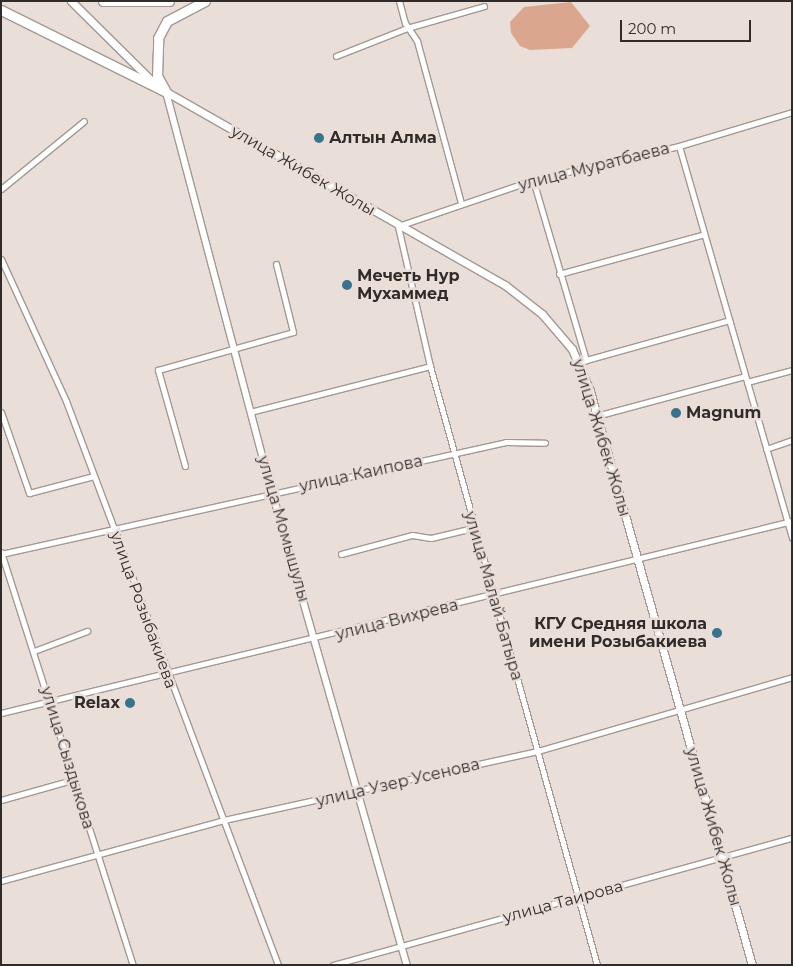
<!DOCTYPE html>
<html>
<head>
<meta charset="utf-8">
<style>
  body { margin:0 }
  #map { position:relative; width:793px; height:966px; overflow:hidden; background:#eaded9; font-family:Montserrat,sans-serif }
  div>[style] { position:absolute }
  .green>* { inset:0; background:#daa78e }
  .roads { filter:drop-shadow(1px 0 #a39893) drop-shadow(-1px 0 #a39893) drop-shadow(0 1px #a39893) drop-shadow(0 -1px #a39893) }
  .minor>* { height:5px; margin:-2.5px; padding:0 2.5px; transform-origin:2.5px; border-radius:2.5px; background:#fff }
  .tertiary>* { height:6px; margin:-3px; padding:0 3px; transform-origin:3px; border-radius:3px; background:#fff }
  .secondary>* { height:7px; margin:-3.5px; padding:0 3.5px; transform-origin:3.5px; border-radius:3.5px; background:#fff }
  .motorway>* { height:9px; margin:-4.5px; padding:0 4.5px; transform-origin:4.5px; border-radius:4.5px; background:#fff }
  .dots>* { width:14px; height:14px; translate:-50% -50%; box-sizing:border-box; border:2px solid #eaded9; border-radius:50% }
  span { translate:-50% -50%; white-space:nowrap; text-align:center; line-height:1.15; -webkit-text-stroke:5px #eaded9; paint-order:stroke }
  .poi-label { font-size:16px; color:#312c2a; font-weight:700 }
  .left { translate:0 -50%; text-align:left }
  .right { translate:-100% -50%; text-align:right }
  .street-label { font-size:16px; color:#312c2a }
  .frame { position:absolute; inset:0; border:2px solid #312c2a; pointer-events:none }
  .scale { position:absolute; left:620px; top:20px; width:131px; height:22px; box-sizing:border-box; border:2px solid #312c2a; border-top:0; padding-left:6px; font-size:15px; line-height:18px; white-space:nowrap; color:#312c2a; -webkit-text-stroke:4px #eaded9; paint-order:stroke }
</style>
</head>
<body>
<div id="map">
  <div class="green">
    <i style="clip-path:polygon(571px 2px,590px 26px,572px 48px,530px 50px,520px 46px,511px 33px,510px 22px,524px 7px)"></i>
  </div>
  <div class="roads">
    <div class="minor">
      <i style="left:399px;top:1px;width:23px;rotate:75deg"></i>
      <i style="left:405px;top:23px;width:22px;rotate:56deg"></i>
      <i style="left:417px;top:41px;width:168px;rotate:74.8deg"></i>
      <i style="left:336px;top:56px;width:76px;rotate:-21.5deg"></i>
      <i style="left:407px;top:28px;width:80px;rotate:-15.9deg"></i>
      <i style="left:679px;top:146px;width:408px;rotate:73.9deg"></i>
      <i style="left:533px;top:180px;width:188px;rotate:73.6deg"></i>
      <i style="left:1px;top:189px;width:107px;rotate:-39.3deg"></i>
      <i style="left:1px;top:259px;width:156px;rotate:65.4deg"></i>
      <i style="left:66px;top:401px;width:603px;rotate:69.4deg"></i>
      <i style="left:559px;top:274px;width:148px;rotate:-15.3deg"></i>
      <i style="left:579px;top:362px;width:156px;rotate:-15.6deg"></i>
      <i style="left:747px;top:382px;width:47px;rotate:-14.9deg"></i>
      <i style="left:1px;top:412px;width:86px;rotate:70.9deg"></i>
      <i style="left:29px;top:493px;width:67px;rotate:-14.7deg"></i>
      <i style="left:250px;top:412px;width:186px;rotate:-14.3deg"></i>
      <i style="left:596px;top:416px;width:154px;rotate:-15deg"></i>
      <i style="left:766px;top:449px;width:28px;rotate:-19deg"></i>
      <i style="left:185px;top:466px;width:100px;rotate:-105.7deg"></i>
      <i style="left:158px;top:370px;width:140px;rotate:-15.7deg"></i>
      <i style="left:293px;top:332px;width:70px;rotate:-104deg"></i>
      <i style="left:1px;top:552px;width:434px;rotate:72.3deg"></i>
      <i style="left:1px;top:554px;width:517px;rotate:-12.5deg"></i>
      <i style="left:506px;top:442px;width:39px;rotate:1deg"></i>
      <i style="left:341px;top:554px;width:73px;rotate:-15deg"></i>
      <i style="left:412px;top:535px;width:19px;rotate:9deg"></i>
      <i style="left:431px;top:538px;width:43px;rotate:-13.4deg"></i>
      <i style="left:34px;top:651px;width:57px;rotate:-20.7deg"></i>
      <i style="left:1px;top:713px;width:814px;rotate:-13.64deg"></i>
      <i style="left:1px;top:800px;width:77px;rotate:-15.8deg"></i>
      <i style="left:1px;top:881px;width:231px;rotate:-15.3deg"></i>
      <i style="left:224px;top:820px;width:321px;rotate:-12.4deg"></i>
      <i style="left:538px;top:751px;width:265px;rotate:-16.2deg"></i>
      <i style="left:333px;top:965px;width:476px;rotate:-15.5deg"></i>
      <i style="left:597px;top:965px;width:622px;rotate:-105.58deg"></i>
      <i style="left:430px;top:366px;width:144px;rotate:-102.9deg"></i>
      <i style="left:398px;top:226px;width:143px;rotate:-18.8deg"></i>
      <i style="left:533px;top:180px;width:150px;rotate:-13.1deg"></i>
      <i style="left:679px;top:146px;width:118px;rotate:-16.7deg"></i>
    </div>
    <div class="tertiary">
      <i style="left:166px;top:92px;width:414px;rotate:75.2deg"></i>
      <i style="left:272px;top:492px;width:492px;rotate:74.1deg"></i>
    </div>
    <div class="secondary">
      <i style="left:71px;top:1px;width:117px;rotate:44.7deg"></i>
      <i style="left:163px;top:90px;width:394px;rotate:29.7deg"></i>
      <i style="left:505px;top:285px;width:47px;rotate:38.1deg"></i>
      <i style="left:542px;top:314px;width:46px;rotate:49.4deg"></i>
      <i style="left:572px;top:349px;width:46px;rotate:66.8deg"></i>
      <i style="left:590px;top:391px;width:596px;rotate:74.24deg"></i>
    </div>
    <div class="motorway">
      <i style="left:103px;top:1px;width:66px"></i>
      <i style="left:1px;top:10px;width:184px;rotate:26.4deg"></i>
      <i style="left:166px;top:92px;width:18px;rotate:-119deg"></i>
      <i style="left:157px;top:76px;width:38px;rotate:-88deg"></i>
      <i style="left:158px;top:38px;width:19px;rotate:-62deg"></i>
      <i style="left:167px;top:21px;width:43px;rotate:-27.8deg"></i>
    </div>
  </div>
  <div class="dots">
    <i style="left:319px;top:138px;background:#38728b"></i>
    <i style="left:347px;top:285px;background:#38728b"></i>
    <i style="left:676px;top:413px;background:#38728b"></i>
    <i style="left:717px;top:633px;background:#38728b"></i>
    <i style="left:130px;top:703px;background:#38728b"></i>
  </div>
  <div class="poi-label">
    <span class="left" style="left:329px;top:138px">Алтын Алма</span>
    <span class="left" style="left:357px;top:285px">Мечеть Нур<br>Мухаммед</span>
    <span class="left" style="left:686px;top:413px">Magnum</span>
    <span class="right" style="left:707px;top:633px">КГУ Средняя школа<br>имени Розыбакиева</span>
    <span class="right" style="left:120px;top:703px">Relax</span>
  </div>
  <div class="street-label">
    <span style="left:594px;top:167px;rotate:-14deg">улица Муратбаева</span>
    <span style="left:303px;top:171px;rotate:30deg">улица Жибек Жолы</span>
    <span style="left:601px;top:438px;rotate:73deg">улица Жибек Жолы</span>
    <span style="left:361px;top:474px;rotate:-12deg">улица Каипова</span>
    <span style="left:283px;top:529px;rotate:74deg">улица Момышулы</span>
    <span style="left:493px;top:596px;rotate:74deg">улица Малай Батыра</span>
    <span style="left:143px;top:610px;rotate:70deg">улица Розыбакиева</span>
    <span style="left:397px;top:620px;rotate:-14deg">улица Вихрева</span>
    <span style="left:67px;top:758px;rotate:73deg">улица Сыздыкова</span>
    <span style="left:398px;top:783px;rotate:-13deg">улица Узер Усенова</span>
    <span style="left:713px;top:827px;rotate:74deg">улица Жибек Жолы</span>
    <span style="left:563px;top:902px;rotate:-15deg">улица Таирова</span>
  </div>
  <div class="frame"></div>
  <div class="scale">200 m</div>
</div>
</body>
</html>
